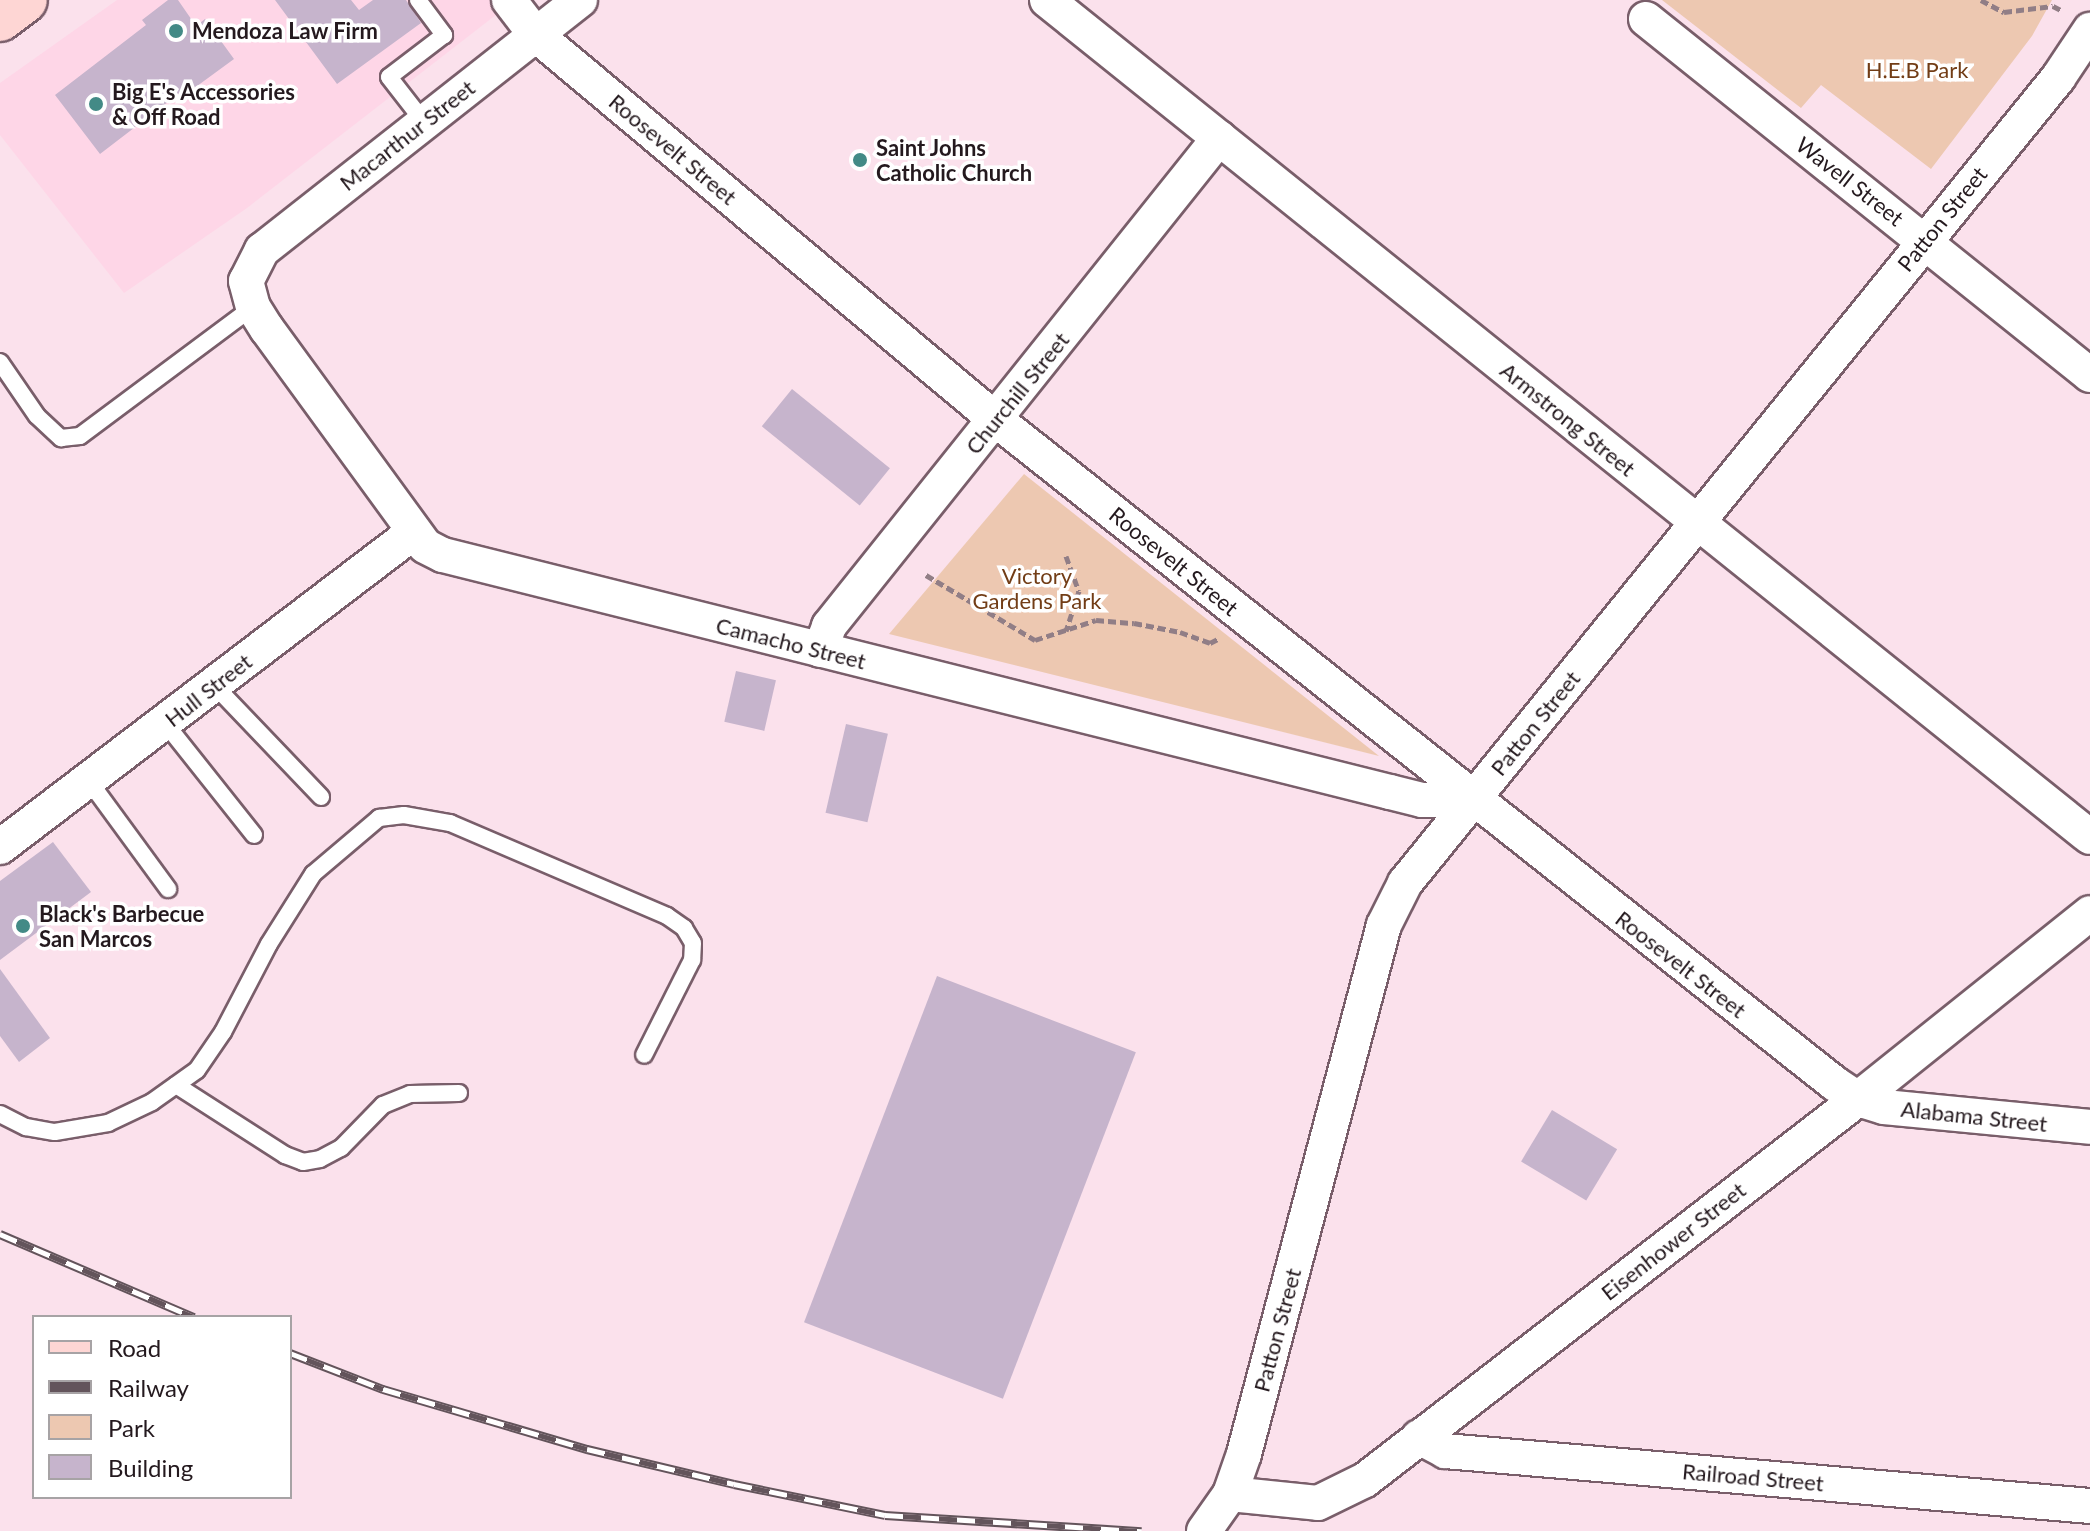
<!DOCTYPE html>
<html>
<head>
<meta charset="utf-8">
<style>
  body { margin:0 }
  #map { position:relative; width:2090px; height:1531px; overflow:hidden; background:#fbe1ec; font-family:Lato,sans-serif }
  div>[style] { position:absolute }
  .built>* { inset:0; background:#fed6e7 }
  .green>* { inset:0; background:#edc8b1 }
  .building>* { inset:0; background:#c6b4cc; transform-origin:0 0 }
  .path>* { height:5px; margin-top:-2.5px; transform-origin:0; background:repeating-linear-gradient(90deg,#917e86 0 8px,transparent 0 12px) }
  .roads { filter:drop-shadow(2px 0 #795e6a) drop-shadow(-2px 0 #795e6a) drop-shadow(0 2px #795e6a) drop-shadow(0 -2px #795e6a) }
  .lane>* { height:16px; margin:-8px; padding:0 8px; transform-origin:8px; border-radius:8px; background:#fff }
  .street>* { height:34px; margin:-17px; padding:0 17px; transform-origin:17px; border-radius:17px; background:#fff }
  .primary>* { height:44px; margin:-22px; padding:0 22px; transform-origin:22px; border-radius:22px; background:#fed6d4 }
  .rail>* { height:9px; margin-top:-4.5px; transform-origin:0; background:repeating-linear-gradient(90deg,#fff 0 18px,#63545b 0 36px); box-sizing:border-box; border-block:2px solid #63545b }
  .dots>* { width:22px; height:22px; translate:-50% -50%; box-sizing:border-box; border:4px solid #fff; border-radius:50% }
  span { translate:-50% -50%; white-space:nowrap; text-align:center; line-height:1.15; -webkit-text-stroke:7px #fff; paint-order:stroke }
  .poi-label { font-size:22px; color:#24191e; font-weight:700 }
  .left { translate:0 -50%; text-align:left }
  .park-label { font-size:22px; color:#723d16 }
  .street-label { font-size:22px; color:#24191e }
  .legend { position:absolute; left:32px; top:1315px; width:260px; height:184px; box-sizing:border-box; background:#fff; border:2px solid #a7a3a5; margin:0; padding:10px 14px; list-style:none; font-size:24px; color:#24191e }
  .legend li { display:flex; align-items:center; gap:16px; height:40px }
  .legend b { width:40px; border:2px solid #a7a3a5 }
</style>
</head>
<body>
<div id="map">
  <div class="built">
    <i style="clip-path:polygon(117px 0,515px 0,247px 208px,124px 293px,0 135px,0 83px)"></i>
  </div>
  <div class="green">
    <i style="clip-path:polygon(1662px 0,2052px 0,2032px 36px,1931px 169px,1821px 85px,1801px 108px)"></i>
    <i style="clip-path:polygon(1024px 474px,1379px 756px,889px 634px)"></i>
  </div>
  <div class="building">
    <i style="clip-path:polygon(168px 0,178px 0,196px 26px,205px 19px,234px 59px,193px 89px,190px 85px,100px 154px,55px 95px,146px 25px,142px 20px)"></i>
    <i style="clip-path:polygon(275px 0,351px 0,359px 10px,373px 0,406px 0,421px 23px,337px 84px)"></i>
    <i style="left:792px;top:389px;width:126px;height:48px;rotate:39deg"></i>
    <i style="left:736px;top:671px;width:41px;height:52px;rotate:13deg"></i>
    <i style="left:846px;top:724px;width:43px;height:91px;rotate:13deg"></i>
    <i style="clip-path:polygon(53px 842px,91px 892px,0 960px,0 881px)"></i>
    <i style="clip-path:polygon(0 969px,50px 1038px,19px 1062px,0 1036px)"></i>
    <i style="left:937px;top:976px;width:213px;height:371px;rotate:21deg"></i>
    <i style="left:1552px;top:1110px;width:76px;height:60px;rotate:31deg"></i>
  </div>
  <div class="path">
    <i style="left:1981px;top:0;width:26px;rotate:28deg"></i>
    <i style="left:2004px;top:12px;width:49px;rotate:-7deg"></i>
    <i style="left:2053px;top:6px;width:11px;rotate:27deg"></i>
    <i style="left:1066px;top:556px;width:37px;rotate:70deg"></i>
    <i style="left:1079px;top:591px;width:42px;rotate:108deg"></i>
    <i style="left:926px;top:575px;width:127px;rotate:30.8deg"></i>
    <i style="left:1035px;top:640px;width:64px;rotate:-18.2deg"></i>
    <i style="left:1096px;top:620px;width:38px;rotate:5deg"></i>
    <i style="left:1134px;top:623px;width:47px;rotate:11.1deg"></i>
    <i style="left:1180px;top:632px;width:32px;rotate:20deg"></i>
    <i style="left:1210px;top:643px;width:11px;rotate:-27deg"></i>
  </div>
  <div class="roads">
    <div class="lane">
      <i style="left:418px;top:0;width:44px;rotate:53.4deg"></i>
      <i style="left:444px;top:35px;width:69px;rotate:142.6deg"></i>
      <i style="left:389px;top:77px;width:57px;rotate:52.1deg"></i>
      <i style="left:0;top:362px;width:65px;rotate:55.6deg"></i>
      <i style="left:37px;top:416px;width:33px;rotate:43deg"></i>
      <i style="left:61px;top:438px;width:19px;rotate:-6deg"></i>
      <i style="left:80px;top:436px;width:216px;rotate:-36.7deg"></i>
      <i style="left:214px;top:685px;width:155px;rotate:46.3deg"></i>
      <i style="left:165px;top:723px;width:143px;rotate:51.5deg"></i>
      <i style="left:89px;top:781px;width:134px;rotate:53.8deg"></i>
      <i style="left:176px;top:1085px;width:130px;rotate:32.7deg"></i>
      <i style="left:285px;top:1155px;width:19px;rotate:21deg"></i>
      <i style="left:303px;top:1162px;width:17px;rotate:-10deg"></i>
      <i style="left:320px;top:1159px;width:24px;rotate:-28deg"></i>
      <i style="left:341px;top:1148px;width:60px;rotate:-45.7deg"></i>
      <i style="left:383px;top:1105px;width:29px;rotate:-22deg"></i>
      <i style="left:410px;top:1094px;width:49px;rotate:-1.2deg"></i>
      <i style="left:0;top:1114px;width:29px;rotate:27deg"></i>
      <i style="left:26px;top:1127px;width:29px;rotate:10deg"></i>
      <i style="left:55px;top:1132px;width:54px;rotate:-9.6deg"></i>
      <i style="left:108px;top:1123px;width:49px;rotate:-25.5deg"></i>
      <i style="left:152px;top:1102px;width:55px;rotate:-35.4deg"></i>
      <i style="left:197px;top:1070px;width:46px;rotate:-55.6deg"></i>
      <i style="left:223px;top:1032px;width:99px;rotate:-62.4deg"></i>
      <i style="left:269px;top:944px;width:83px;rotate:-57.8deg"></i>
      <i style="left:313px;top:874px;width:87px;rotate:-40.3deg"></i>
      <i style="left:379px;top:818px;width:25px;rotate:-7deg"></i>
      <i style="left:404px;top:815px;width:47px;rotate:9.9deg"></i>
      <i style="left:450px;top:823px;width:236px;rotate:23.2deg"></i>
      <i style="left:667px;top:916px;width:21px;rotate:35deg"></i>
      <i style="left:684px;top:928px;width:17px;rotate:59deg"></i>
      <i style="left:693px;top:943px;width:17px;rotate:93deg"></i>
      <i style="left:692px;top:960px;width:106px;rotate:116.8deg"></i>
    </div>
    <div class="street">
      <i style="left:509px;top:0;width:43px;rotate:52.6deg"></i>
      <i style="left:535px;top:34px;width:600px;rotate:39.93deg"></i>
      <i style="left:995px;top:419px;width:1070px;rotate:38.36deg"></i>
      <i style="left:1834px;top:1083px;width:29px;rotate:34deg"></i>
      <i style="left:1858px;top:1099px;width:27px;rotate:17deg"></i>
      <i style="left:1884px;top:1107px;width:207px;rotate:5.5deg"></i>
      <i style="left:580px;top:0;width:405px;rotate:141.8deg"></i>
      <i style="left:262px;top:250px;width:35px;rotate:117deg"></i>
      <i style="left:246px;top:281px;width:27px;rotate:75deg"></i>
      <i style="left:253px;top:307px;width:26px;rotate:58deg"></i>
      <i style="left:267px;top:329px;width:268px;rotate:53.9deg"></i>
      <i style="left:425px;top:546px;width:20px;rotate:27deg"></i>
      <i style="left:443px;top:555px;width:976px;rotate:14.05deg"></i>
      <i style="left:1390px;top:792px;width:33px;rotate:14deg"></i>
      <i style="left:1422px;top:800px;width:50px"></i>
      <i style="left:1047px;top:0;width:1337px;rotate:38.75deg"></i>
      <i style="left:1646px;top:19px;width:569px;rotate:38.72deg"></i>
      <i style="left:820px;top:650px;width:26px;rotate:-69deg"></i>
      <i style="left:829px;top:626px;width:625px;rotate:-51.37deg"></i>
      <i style="left:0;top:847px;width:520px;rotate:-37.27deg"></i>
      <i style="left:1419px;top:1437px;width:30px;rotate:28deg"></i>
      <i style="left:1445px;top:1451px;width:647px;rotate:4.87deg"></i>
      <i style="left:1230px;top:1494px;width:88px;rotate:5.8deg"></i>
      <i style="left:1318px;top:1503px;width:52px;rotate:-26.1deg"></i>
      <i style="left:1365px;top:1480px;width:623px;rotate:-37.7deg"></i>
      <i style="left:1858px;top:1099px;width:297px;rotate:-38.7deg"></i>
      <i style="left:1204px;top:1531px;width:45px;rotate:-54.9deg"></i>
      <i style="left:1230px;top:1494px;width:42px;rotate:-70.7deg"></i>
      <i style="left:1244px;top:1454px;width:547px;rotate:-75.18deg"></i>
      <i style="left:1384px;top:925px;width:47px;rotate:-63.4deg"></i>
      <i style="left:1405px;top:883px;width:1037px;rotate:-50.95deg"></i>
      <i style="left:2058px;top:78px;width:58px;rotate:-56.3deg"></i>
    </div>
    <div class="primary">
      <i style="left:0;top:19px;width:31px;rotate:-37deg"></i>
    </div>
  </div>
  <div class="rail">
    <i style="left:0;top:1234px;width:211px;rotate:23.2deg"></i>
    <i style="left:290px;top:1353px;width:100px;rotate:21.2deg"></i>
    <i style="left:383px;top:1389px;width:213px;rotate:16.4deg"></i>
    <i style="left:587px;top:1449px;width:151px;rotate:13.4deg"></i>
    <i style="left:734px;top:1484px;width:154px;rotate:11.6deg"></i>
    <i style="left:885px;top:1515px;width:257px;rotate:3.6deg"></i>
  </div>
  <div class="dots">
    <i style="left:176px;top:31px;background:#438a86"></i>
    <i style="left:96px;top:104px;background:#438a86"></i>
    <i style="left:860px;top:160px;background:#438a86"></i>
    <i style="left:23px;top:926px;background:#438a86"></i>
  </div>
  <div class="poi-label">
    <span class="left" style="left:192px;top:31px">Mendoza Law Firm</span>
    <span class="left" style="left:112px;top:104px">Big E's Accessories<br>&amp; Off Road</span>
    <span class="left" style="left:876px;top:160px">Saint Johns<br>Catholic Church</span>
    <span class="left" style="left:39px;top:926px">Black's Barbecue<br>San Marcos</span>
  </div>
  <div class="park-label">
    <span style="left:1917px;top:70px">H.E.B Park</span>
    <span style="left:1037px;top:588px">Victory<br>Gardens Park</span>
  </div>
  <div class="street-label">
    <span style="left:407px;top:135px;rotate:-38deg">Macarthur Street</span>
    <span style="left:673px;top:149px;rotate:40deg">Roosevelt Street</span>
    <span style="left:1850px;top:181px;rotate:38deg">Wavell Street</span>
    <span style="left:1942px;top:219px;rotate:-51deg">Patton Street</span>
    <span style="left:1017px;top:393px;rotate:-51deg">Churchill Street</span>
    <span style="left:1568px;top:419px;rotate:39deg">Armstrong Street</span>
    <span style="left:1174px;top:561px;rotate:39deg">Roosevelt Street</span>
    <span style="left:791px;top:643px;rotate:14deg">Camacho Street</span>
    <span style="left:208px;top:690px;rotate:-38deg">Hull Street</span>
    <span style="left:1535px;top:723px;rotate:-51deg">Patton Street</span>
    <span style="left:1681px;top:964px;rotate:38deg">Roosevelt Street</span>
    <span style="left:1974px;top:1116px;rotate:6deg">Alabama Street</span>
    <span style="left:1673px;top:1241px;rotate:-38deg">Eisenhower Street</span>
    <span style="left:1277px;top:1330px;rotate:-75deg">Patton Street</span>
    <span style="left:1753px;top:1477px;rotate:5deg">Railroad Street</span>
  </div>
  <ul class="legend">
  <li><b style="height:10px;background:#fed6d4"></b>Road</li>
  <li><b style="height:10px;background:#63545b"></b>Railway</li>
  <li><b style="height:22px;background:#edc8b1"></b>Park</li>
  <li><b style="height:22px;background:#c6b4cc"></b>Building</li>
  </ul>
</div>
</body>
</html>
